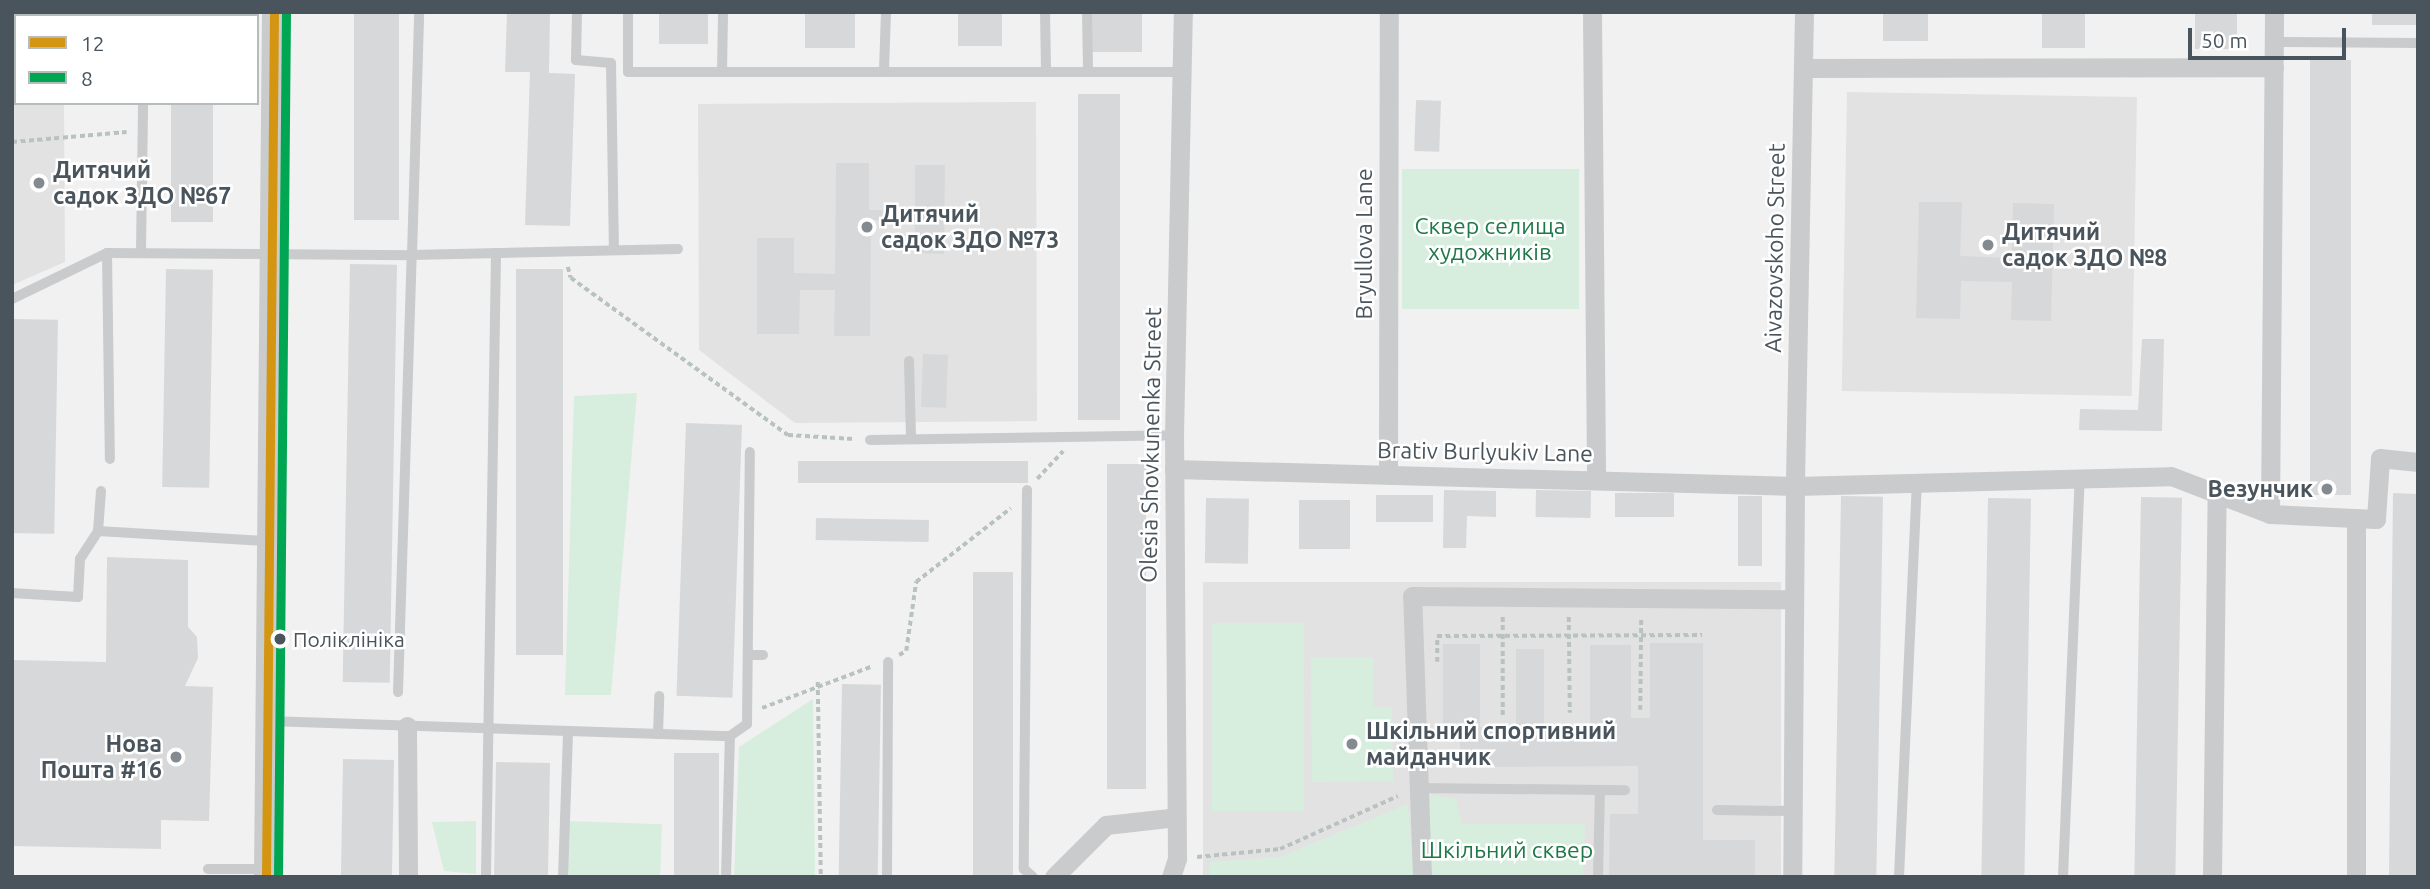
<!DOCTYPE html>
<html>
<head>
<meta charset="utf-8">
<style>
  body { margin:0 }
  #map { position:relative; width:2430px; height:889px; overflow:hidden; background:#f1f1f1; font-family:Ubuntu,sans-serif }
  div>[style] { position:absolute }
  .education>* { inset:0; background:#e3e2e2; transform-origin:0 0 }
  .green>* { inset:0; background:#d7eedf; transform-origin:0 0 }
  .building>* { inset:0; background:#d7d8d9; transform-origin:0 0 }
  .path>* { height:3.5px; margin-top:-1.75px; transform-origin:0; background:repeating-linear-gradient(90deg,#b8c3bf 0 5px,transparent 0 8.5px) }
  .service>* { height:10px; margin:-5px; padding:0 5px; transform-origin:5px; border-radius:5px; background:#c9cbcc }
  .minor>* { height:19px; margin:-9.5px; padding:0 9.5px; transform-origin:9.5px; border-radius:9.5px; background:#c9cbcc }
  .tertiary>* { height:24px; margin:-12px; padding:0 12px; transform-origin:12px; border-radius:12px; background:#c9cbcc }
  .bus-1>* { height:9px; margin:-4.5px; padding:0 4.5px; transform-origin:4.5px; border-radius:4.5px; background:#d49612 }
  .bus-2>* { height:9px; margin:-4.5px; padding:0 4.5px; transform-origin:4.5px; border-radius:4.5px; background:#00a651 }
  .dots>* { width:19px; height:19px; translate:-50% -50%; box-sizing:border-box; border:4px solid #fff; border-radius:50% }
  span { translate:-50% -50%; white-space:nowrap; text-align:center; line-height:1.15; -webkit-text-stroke:5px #fff; paint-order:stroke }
  .bus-label { font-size:21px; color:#49545c }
  .left { translate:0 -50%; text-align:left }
  .poi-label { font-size:23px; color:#49545c; font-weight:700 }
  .right { translate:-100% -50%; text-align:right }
  .park-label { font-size:23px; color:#1f7847 }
  .street-label { font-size:23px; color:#49545c }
  .frame { position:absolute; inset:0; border:14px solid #49545c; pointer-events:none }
  .legend { position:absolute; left:14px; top:14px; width:245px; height:91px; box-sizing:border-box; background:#fff; border:2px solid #b6bbbe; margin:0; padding:9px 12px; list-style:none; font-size:21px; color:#49545c }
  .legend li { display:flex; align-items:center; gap:14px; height:35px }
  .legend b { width:35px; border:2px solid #b6bbbe }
  .scale { position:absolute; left:2188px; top:28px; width:158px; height:32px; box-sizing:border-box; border:4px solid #49545c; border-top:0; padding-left:9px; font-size:21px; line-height:24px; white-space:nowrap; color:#49545c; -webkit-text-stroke:5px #fff; paint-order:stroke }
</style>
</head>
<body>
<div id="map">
  <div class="education">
    <i style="clip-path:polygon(12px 25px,16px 103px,64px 103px,65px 262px,12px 285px)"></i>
    <i style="left:1847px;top:92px;width:290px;height:299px;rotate:1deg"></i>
    <i style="clip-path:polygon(1036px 102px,1037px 421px,795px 423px,699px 350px,698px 104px)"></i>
    <i style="left:1203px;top:582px;width:578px;height:295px"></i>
  </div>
  <div class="green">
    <i style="left:1402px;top:169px;width:177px;height:140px"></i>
    <i style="clip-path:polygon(637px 393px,611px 695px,565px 695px,574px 396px)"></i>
    <i style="left:1212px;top:623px;width:92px;height:188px"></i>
    <i style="clip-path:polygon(1373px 657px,1373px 707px,1392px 707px,1393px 781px,1312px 782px,1311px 658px)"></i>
    <i style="clip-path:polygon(813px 699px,815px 877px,734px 877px,739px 747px)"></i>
    <i style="clip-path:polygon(1425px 794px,1456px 799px,1462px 824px,1585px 824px,1583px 877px,1433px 877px)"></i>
    <i style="clip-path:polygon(1408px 804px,1414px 877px,1210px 877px,1210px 862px,1280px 857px)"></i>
    <i style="clip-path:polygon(476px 821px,476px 874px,444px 871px,432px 822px)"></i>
    <i style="left:569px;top:821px;width:93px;height:56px;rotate:2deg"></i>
  </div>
  <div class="building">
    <i style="left:172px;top:12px;width:42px;height:4px"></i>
    <i style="left:354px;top:12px;width:45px;height:208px"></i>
    <i style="clip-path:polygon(507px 12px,550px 12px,549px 73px,575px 74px,570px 226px,525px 225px,530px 72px,505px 72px)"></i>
    <i style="left:659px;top:12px;width:49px;height:32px"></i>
    <i style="left:805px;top:12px;width:50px;height:36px"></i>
    <i style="left:958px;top:12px;width:44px;height:34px"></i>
    <i style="left:1092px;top:12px;width:50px;height:40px"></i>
    <i style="left:1883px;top:12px;width:45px;height:29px"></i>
    <i style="left:2042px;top:12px;width:43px;height:36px"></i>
    <i style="left:2195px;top:12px;width:42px;height:37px"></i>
    <i style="left:2372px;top:12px;width:46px;height:13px"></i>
    <i style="left:2310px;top:60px;width:41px;height:435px"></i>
    <i style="left:1078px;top:94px;width:42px;height:326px"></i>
    <i style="left:1416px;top:100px;width:25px;height:51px;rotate:2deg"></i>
    <i style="left:171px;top:103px;width:42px;height:119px"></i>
    <i style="clip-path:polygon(836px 163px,869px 163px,869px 210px,915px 210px,915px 165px,945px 165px,944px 254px,915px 253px,915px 221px,871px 220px,870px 336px,834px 336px,835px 290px,800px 290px,799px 334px,757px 334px,757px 238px,794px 238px,794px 273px,835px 274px)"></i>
    <i style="clip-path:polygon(1919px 202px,1962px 202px,1960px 256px,2012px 258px,2013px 203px,2054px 204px,2051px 321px,2011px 320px,2012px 282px,1961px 281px,1960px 319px,1916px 318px)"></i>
    <i style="left:350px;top:264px;width:47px;height:418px;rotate:1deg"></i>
    <i style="left:166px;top:269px;width:47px;height:218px;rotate:1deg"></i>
    <i style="left:516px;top:269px;width:47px;height:386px"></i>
    <i style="left:12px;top:319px;width:46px;height:214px;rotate:1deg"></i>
    <i style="clip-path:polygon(2142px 339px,2164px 339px,2162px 431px,2079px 430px,2080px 409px,2138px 410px)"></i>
    <i style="left:923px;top:354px;width:25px;height:53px;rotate:2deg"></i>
    <i style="left:686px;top:423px;width:56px;height:273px;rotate:2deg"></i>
    <i style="left:798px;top:461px;width:230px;height:22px"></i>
    <i style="left:1107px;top:464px;width:39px;height:325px"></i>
    <i style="clip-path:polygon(1444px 490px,1496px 491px,1496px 517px,1467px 516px,1466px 548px,1443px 548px)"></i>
    <i style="left:1536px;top:490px;width:55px;height:27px;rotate:1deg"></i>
    <i style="left:1615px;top:493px;width:59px;height:24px"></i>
    <i style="clip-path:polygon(2393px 493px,2418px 494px,2418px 877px,2389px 877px)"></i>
    <i style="left:1376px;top:495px;width:57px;height:27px"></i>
    <i style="left:1738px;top:496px;width:24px;height:70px"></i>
    <i style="left:1841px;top:496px;width:42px;height:381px;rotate:1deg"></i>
    <i style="left:2141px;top:497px;width:41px;height:380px;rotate:1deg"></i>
    <i style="left:1206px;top:498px;width:43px;height:65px;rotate:1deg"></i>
    <i style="left:1988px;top:498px;width:43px;height:379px;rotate:1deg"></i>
    <i style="left:1350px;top:500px;width:49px;height:51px;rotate:90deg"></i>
    <i style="left:816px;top:518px;width:113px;height:22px;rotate:1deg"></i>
    <i style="clip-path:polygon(107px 557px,188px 560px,188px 627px,197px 637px,198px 658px,185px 686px,213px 687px,209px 821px,161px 820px,161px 849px,12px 846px,12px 660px,106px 662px)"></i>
    <i style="left:973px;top:572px;width:40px;height:305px"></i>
    <i style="clip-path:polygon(1650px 643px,1703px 643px,1703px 840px,1755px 840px,1755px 877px,1609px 877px,1610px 814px,1638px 814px,1638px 766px,1460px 767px,1460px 729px,1443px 729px,1443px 644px,1480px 644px,1480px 727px,1516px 727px,1516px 649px,1544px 649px,1544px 729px,1590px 728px,1590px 645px,1631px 645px,1631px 718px,1650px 718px)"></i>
    <i style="left:842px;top:684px;width:39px;height:193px;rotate:1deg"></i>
    <i style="left:674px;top:753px;width:45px;height:124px"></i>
    <i style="left:343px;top:759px;width:51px;height:118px;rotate:1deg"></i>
    <i style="left:496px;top:762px;width:54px;height:115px;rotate:1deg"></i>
  </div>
  <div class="path">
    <i style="left:12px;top:142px;width:115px;rotate:-5deg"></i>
    <i style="left:568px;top:267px;width:11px;rotate:75deg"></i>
    <i style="left:571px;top:278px;width:268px;rotate:35.9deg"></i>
    <i style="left:788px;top:435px;width:66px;rotate:3.5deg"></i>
    <i style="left:1037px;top:479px;width:38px;rotate:-47deg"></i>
    <i style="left:1503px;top:617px;width:99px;rotate:90deg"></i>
    <i style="left:1569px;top:617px;width:96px;rotate:89.4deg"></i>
    <i style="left:899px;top:655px;width:8px;rotate:-30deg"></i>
    <i style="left:906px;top:651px;width:70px;rotate:-81.8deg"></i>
    <i style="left:916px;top:582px;width:120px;rotate:-37.9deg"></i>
    <i style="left:1437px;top:662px;width:26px;rotate:-90deg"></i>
    <i style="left:1437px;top:636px;width:265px;rotate:-0.2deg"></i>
    <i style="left:818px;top:682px;width:195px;rotate:89.1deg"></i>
    <i style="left:762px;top:708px;width:119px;rotate:-20.7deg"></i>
    <i style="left:1640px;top:710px;width:93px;rotate:-89.4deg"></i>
    <i style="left:1197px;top:857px;width:83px;rotate:-5.5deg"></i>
    <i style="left:1280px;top:849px;width:129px;rotate:-24.2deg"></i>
  </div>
  <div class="service">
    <i style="left:577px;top:12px;width:48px;rotate:91.2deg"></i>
    <i style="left:576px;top:60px;width:35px;rotate:5deg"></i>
    <i style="left:611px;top:63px;width:187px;rotate:89.1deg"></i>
    <i style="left:628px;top:12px;width:60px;rotate:90deg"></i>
    <i style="left:628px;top:72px;width:555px"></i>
    <i style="left:1045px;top:12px;width:60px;rotate:89deg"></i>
    <i style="left:1087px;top:12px;width:60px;rotate:89deg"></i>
    <i style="left:145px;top:16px;width:4px;rotate:-90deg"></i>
    <i style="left:2274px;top:42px;width:144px;rotate:0.4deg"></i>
    <i style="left:884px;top:70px;width:58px;rotate:-88deg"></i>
    <i style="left:722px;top:72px;width:60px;rotate:-89deg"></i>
    <i style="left:141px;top:252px;width:149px;rotate:-89.2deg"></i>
    <i style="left:107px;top:253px;width:206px;rotate:89.2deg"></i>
    <i style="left:12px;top:299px;width:106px;rotate:-25.8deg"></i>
    <i style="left:107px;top:253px;width:305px;rotate:0.4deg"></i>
    <i style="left:412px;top:255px;width:243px;rotate:-88.3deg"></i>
    <i style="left:909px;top:361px;width:78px;rotate:88.5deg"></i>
    <i style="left:870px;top:440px;width:304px;rotate:-0.9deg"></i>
    <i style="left:1027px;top:490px;width:379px;rotate:90.5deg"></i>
    <i style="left:1024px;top:869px;width:12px;rotate:42deg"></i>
    <i style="left:101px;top:491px;width:40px;rotate:94.3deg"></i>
    <i style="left:98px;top:531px;width:170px;rotate:3.4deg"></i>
    <i style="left:12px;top:593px;width:66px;rotate:3.5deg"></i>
    <i style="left:78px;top:597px;width:38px;rotate:-87deg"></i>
    <i style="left:80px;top:559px;width:33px;rotate:-57deg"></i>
    <i style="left:749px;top:655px;width:14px"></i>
    <i style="left:398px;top:692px;width:437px;rotate:-88.2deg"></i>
    <i style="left:412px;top:255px;width:266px;rotate:-1.3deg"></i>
    <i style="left:268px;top:721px;width:462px;rotate:1.9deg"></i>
    <i style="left:730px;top:736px;width:21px;rotate:-35deg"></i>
    <i style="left:747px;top:724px;width:272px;rotate:-89.4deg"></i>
    <i style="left:658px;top:734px;width:38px;rotate:-88deg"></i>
    <i style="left:1417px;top:788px;width:208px;rotate:0.6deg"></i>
    <i style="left:1717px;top:810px;width:75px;rotate:0.8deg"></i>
    <i style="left:208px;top:869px;width:57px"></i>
    <i style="left:486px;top:877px;width:624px;rotate:-89.08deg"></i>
    <i style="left:563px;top:877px;width:146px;rotate:-88deg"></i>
    <i style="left:726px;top:877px;width:141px;rotate:-88.4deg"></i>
    <i style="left:887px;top:877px;width:215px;rotate:-89.7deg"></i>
    <i style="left:1598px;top:877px;width:87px;rotate:-88.7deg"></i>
    <i style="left:1899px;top:877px;width:394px;rotate:-87.4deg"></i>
    <i style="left:2063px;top:877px;width:399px;rotate:-87.6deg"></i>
  </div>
  <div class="minor">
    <i style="left:1592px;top:12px;width:467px;rotate:89.5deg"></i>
    <i style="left:1804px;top:12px;width:474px;rotate:91.1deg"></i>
    <i style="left:1795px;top:486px;width:376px;rotate:-1.5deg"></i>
    <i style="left:2171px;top:476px;width:106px;rotate:21deg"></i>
    <i style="left:2270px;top:514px;width:106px;rotate:2.7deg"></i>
    <i style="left:2376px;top:519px;width:61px;rotate:-86.2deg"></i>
    <i style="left:2380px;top:458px;width:38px;rotate:6deg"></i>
    <i style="left:1803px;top:68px;width:471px;rotate:-0.1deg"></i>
    <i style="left:1174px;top:469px;width:621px;rotate:1.57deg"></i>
    <i style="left:1795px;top:486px;width:391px;rotate:90.4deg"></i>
    <i style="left:1388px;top:475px;width:463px;rotate:-89.9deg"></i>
    <i style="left:2270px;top:514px;width:502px;rotate:-89.54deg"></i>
    <i style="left:2356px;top:518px;width:359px;rotate:90deg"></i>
    <i style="left:407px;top:726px;width:151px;rotate:89.6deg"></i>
    <i style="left:1054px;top:877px;width:74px;rotate:-45deg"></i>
    <i style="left:1106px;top:825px;width:71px;rotate:-6.4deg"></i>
    <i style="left:1171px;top:877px;width:19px;rotate:-72deg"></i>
    <i style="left:1177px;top:859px;width:424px;rotate:-90.4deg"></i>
    <i style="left:1174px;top:435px;width:423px;rotate:-88.8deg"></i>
    <i style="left:1422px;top:877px;width:281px;rotate:-92deg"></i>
    <i style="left:1412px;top:596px;width:381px;rotate:0.5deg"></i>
    <i style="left:2212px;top:877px;width:384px;rotate:-89.3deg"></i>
  </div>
  <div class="tertiary">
    <i style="left:266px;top:877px;width:865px;rotate:-89.47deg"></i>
  </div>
  <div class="bus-1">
    <i style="left:266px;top:877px;width:865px;rotate:-89.47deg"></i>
  </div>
  <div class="bus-2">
    <i style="left:278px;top:877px;width:865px;rotate:-89.47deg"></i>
  </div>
  <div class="dots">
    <i style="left:39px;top:183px;background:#848b90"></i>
    <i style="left:867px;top:227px;background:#848b90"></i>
    <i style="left:1988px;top:245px;background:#848b90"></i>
    <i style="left:2327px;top:489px;background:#848b90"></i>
    <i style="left:280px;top:639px;background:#49545c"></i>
    <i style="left:1352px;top:744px;background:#848b90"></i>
    <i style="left:176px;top:757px;background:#848b90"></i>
  </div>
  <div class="bus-label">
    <span class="left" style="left:293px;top:639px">Поліклініка</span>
  </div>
  <div class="poi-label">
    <span class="left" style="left:53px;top:183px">Дитячий<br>садок ЗДО №67</span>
    <span class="left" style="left:881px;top:227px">Дитячий<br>садок ЗДО №73</span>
    <span class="left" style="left:2002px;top:245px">Дитячий<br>садок ЗДО №8</span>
    <span class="right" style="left:2313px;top:489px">Везунчик</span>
    <span class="left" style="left:1366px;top:744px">Шкільний спортивний<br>майданчик</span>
    <span class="right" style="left:162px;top:757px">Нова<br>Пошта #16</span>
  </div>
  <div class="park-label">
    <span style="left:1490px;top:239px">Сквер селища<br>художників</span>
    <span style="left:1507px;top:850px">Шкільний сквер</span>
  </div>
  <div class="street-label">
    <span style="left:1364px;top:244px;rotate:-90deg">Bryullova Lane</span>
    <span style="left:1775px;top:248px;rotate:-89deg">Aivazovskoho Street</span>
    <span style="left:1151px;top:445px;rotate:-89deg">Olesia Shovkunenka Street</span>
    <span style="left:1485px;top:452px;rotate:1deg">Brativ Burlyukiv Lane</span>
  </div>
  <div class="frame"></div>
  <ul class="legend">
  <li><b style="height:9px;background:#d49612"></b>12</li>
  <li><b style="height:9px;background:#00a651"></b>8</li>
  </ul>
  <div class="scale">50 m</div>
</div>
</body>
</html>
